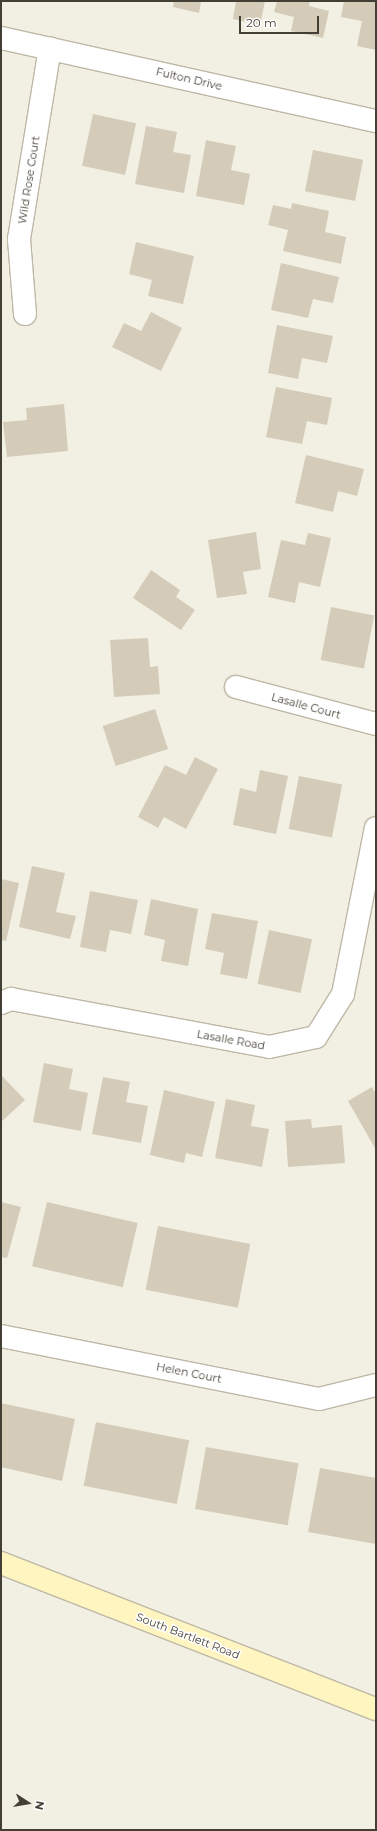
<!DOCTYPE html>
<html>
<head>
<meta charset="utf-8">
<style>
  body { margin:0 }
  #map { position:relative; width:377px; height:1831px; overflow:hidden; background:#f2efe3; font-family:Montserrat,sans-serif }
  div>[style] { position:absolute }
  .building>* { inset:0; background:#d4ccb9; transform-origin:0 0 }
  .roads { filter:drop-shadow(1px 0 #beb8a6) drop-shadow(-1px 0 #beb8a6) drop-shadow(0 1px #beb8a6) drop-shadow(0 -1px #beb8a6) }
  .minor>* { height:22px; margin:-11px; padding:0 11px; transform-origin:11px; border-radius:11px; background:#fff }
  .secondary>* { height:22px; margin:-11px; padding:0 11px; transform-origin:11px; border-radius:11px; background:#fff5c1 }
  span { translate:-50% -50%; white-space:nowrap; text-align:center; line-height:1.15; -webkit-text-stroke:3px #fff; paint-order:stroke }
  .street-label { font-size:11px; color:#443f34 }
  .frame { position:absolute; inset:0; border:2px solid #443f34; pointer-events:none }
  .north { position:absolute; left:8px; top:1783px; width:40px; height:40px; -webkit-text-stroke:3px #fff; paint-order:stroke; rotate:102deg; font-size:11px; font-weight:700; line-height:16px; text-align:center; color:#443f34 }
  .north::after { content:''; display:block; margin:auto; width:14px; height:18px; background:#443f34; clip-path:polygon(50% 0,100% 100%,50% 72%,0 100%) }
  .scale { position:absolute; left:239px; top:16px; width:80px; height:18px; box-sizing:border-box; border:2px solid #443f34; border-top:0; padding-left:5px; font-size:12px; line-height:14px; white-space:nowrap; color:#443f34; -webkit-text-stroke:3px #fff; paint-order:stroke }
</style>
</head>
<body>
<div id="map">
  <div class="building">
    <i style="clip-path:polygon(174px 1px,201px 1px,199px 13px,173px 7px)"></i>
    <i style="clip-path:polygon(236px 1px,265px 1px,260px 25px,233px 19px)"></i>
    <i style="clip-path:polygon(277px 1px,310px 1px,309px 6px,329px 11px,323px 38px,291px 31px,294px 17px,274px 12px)"></i>
    <i style="clip-path:polygon(344px 1px,376px 1px,376px 50px,357px 46px,362px 21px,341px 17px)"></i>
    <i style="left:93px;top:114px;width:44px;height:53px;rotate:12deg"></i>
    <i style="clip-path:polygon(146px 126px,177px 132px,173px 152px,191px 155px,184px 193px,135px 184px)"></i>
    <i style="clip-path:polygon(206px 140px,236px 146px,231px 170px,250px 174px,244px 205px,196px 196px)"></i>
    <i style="left:313px;top:150px;width:51px;height:42px;rotate:11deg"></i>
    <i style="clip-path:polygon(292px 203px,329px 211px,325px 232px,346px 237px,341px 264px,283px 251px,288px 230px,268px 225px,273px 205px,291px 209px)"></i>
    <i style="clip-path:polygon(136px 242px,194px 256px,183px 304px,148px 296px,152px 280px,129px 274px)"></i>
    <i style="clip-path:polygon(281px 263px,339px 277px,333px 303px,313px 299px,308px 318px,271px 310px)"></i>
    <i style="clip-path:polygon(151px 312px,182px 328px,161px 371px,112px 347px,124px 323px,141px 331px)"></i>
    <i style="clip-path:polygon(277px 325px,333px 336px,327px 363px,302px 358px,298px 379px,268px 373px)"></i>
    <i style="clip-path:polygon(276px 387px,332px 398px,327px 425px,307px 421px,302px 444px,266px 437px)"></i>
    <i style="clip-path:polygon(64px 404px,68px 451px,7px 457px,3px 422px,27px 420px,26px 408px)"></i>
    <i style="clip-path:polygon(306px 455px,364px 469px,357px 496px,338px 491px,333px 512px,295px 503px)"></i>
    <i style="clip-path:polygon(256px 532px,261px 569px,243px 572px,247px 594px,217px 598px,208px 540px)"></i>
    <i style="clip-path:polygon(308px 533px,331px 538px,320px 587px,299px 582px,295px 603px,268px 597px,281px 540px,305px 545px)"></i>
    <i style="clip-path:polygon(151px 570px,180px 590px,176px 597px,195px 610px,181px 630px,133px 598px)"></i>
    <i style="left:331px;top:607px;width:44px;height:54px;rotate:11deg"></i>
    <i style="clip-path:polygon(148px 638px,150px 667px,158px 666px,160px 694px,114px 697px,110px 640px)"></i>
    <i style="left:155px;top:709px;width:42px;height:55px;rotate:72deg"></i>
    <i style="clip-path:polygon(195px 757px,218px 769px,186px 829px,164px 817px,158px 828px,138px 817px,165px 765px,186px 775px)"></i>
    <i style="clip-path:polygon(260px 770px,288px 776px,276px 834px,233px 825px,240px 788px,256px 792px)"></i>
    <i style="left:299px;top:776px;width:44px;height:54px;rotate:11deg"></i>
    <i style="clip-path:polygon(32px 866px,65px 873px,56px 912px,76px 916px,70px 939px,19px 927px)"></i>
    <i style="clip-path:polygon(1px 879px,19px 883px,6px 941px,1px 940px)"></i>
    <i style="clip-path:polygon(90px 891px,138px 900px,131px 934px,110px 930px,106px 952px,80px 947px)"></i>
    <i style="clip-path:polygon(151px 899px,198px 909px,188px 966px,161px 961px,165px 940px,144px 935px)"></i>
    <i style="clip-path:polygon(212px 913px,258px 921px,247px 979px,220px 974px,224px 953px,205px 949px)"></i>
    <i style="left:269px;top:930px;width:44px;height:55px;rotate:12deg"></i>
    <i style="clip-path:polygon(44px 1063px,73px 1069px,69px 1089px,88px 1093px,81px 1131px,33px 1122px)"></i>
    <i style="clip-path:polygon(1px 1075px,25px 1100px,1px 1122px)"></i>
    <i style="clip-path:polygon(103px 1077px,130px 1082px,126px 1102px,148px 1106px,141px 1143px,92px 1134px)"></i>
    <i style="clip-path:polygon(372px 1087px,376px 1094px,376px 1150px,348px 1101px)"></i>
    <i style="clip-path:polygon(164px 1090px,215px 1102px,202px 1157px,186px 1153px,184px 1163px,150px 1155px)"></i>
    <i style="clip-path:polygon(226px 1099px,255px 1105px,251px 1126px,269px 1129px,262px 1167px,215px 1158px)"></i>
    <i style="clip-path:polygon(311px 1119px,312px 1128px,342px 1125px,345px 1163px,288px 1167px,285px 1121px)"></i>
    <i style="clip-path:polygon(1px 1202px,21px 1207px,7px 1258px,1px 1257px)"></i>
    <i style="left:47px;top:1202px;width:93px;height:66px;rotate:13deg"></i>
    <i style="left:158px;top:1226px;width:94px;height:65px;rotate:11deg"></i>
    <i style="clip-path:polygon(1px 1403px,75px 1419px,62px 1481px,1px 1467px)"></i>
    <i style="left:96px;top:1422px;width:95px;height:65px;rotate:11deg"></i>
    <i style="left:206px;top:1447px;width:94px;height:63px;rotate:10deg"></i>
    <i style="clip-path:polygon(320px 1468px,376px 1478px,376px 1544px,308px 1532px)"></i>
  </div>
  <div class="roads">
    <div class="minor">
      <i style="left:1px;top:38px;width:384px;rotate:12.5deg"></i>
      <i style="left:25px;top:314px;width:75px;rotate:-94.6deg"></i>
      <i style="left:19px;top:239px;width:193px;rotate:-80.8deg"></i>
      <i style="left:236px;top:687px;width:145px;rotate:14.8deg"></i>
      <i style="left:1px;top:1003px;width:11px;rotate:-22deg"></i>
      <i style="left:11px;top:999px;width:262px;rotate:10.5deg"></i>
      <i style="left:269px;top:1047px;width:48px;rotate:-12deg"></i>
      <i style="left:316px;top:1037px;width:51px;rotate:-57.9deg"></i>
      <i style="left:343px;top:994px;width:169px;rotate:-78.8deg"></i>
      <i style="left:1px;top:1336px;width:324px;rotate:11.2deg"></i>
      <i style="left:319px;top:1399px;width:59px;rotate:-13.8deg"></i>
    </div>
    <div class="secondary">
      <i style="left:1px;top:1563px;width:402px;rotate:21.3deg"></i>
    </div>
  </div>
  <div class="street-label">
    <span style="left:189px;top:79px;rotate:13deg">Fulton Drive</span>
    <span style="left:29px;top:180px;rotate:-81deg">Wild Rose Court</span>
    <span style="left:306px;top:706px;rotate:15deg">Lasalle Court</span>
    <span style="left:231px;top:1040px;rotate:10deg">Lasalle Road</span>
    <span style="left:189px;top:1373px;rotate:11deg">Helen Court</span>
    <span style="left:188px;top:1636px;rotate:21deg">South Bartlett Road</span>
  </div>
  <div class="frame"></div>
  <div class="north">N</div>
  <div class="scale">20 m</div>
</div>
</body>
</html>
